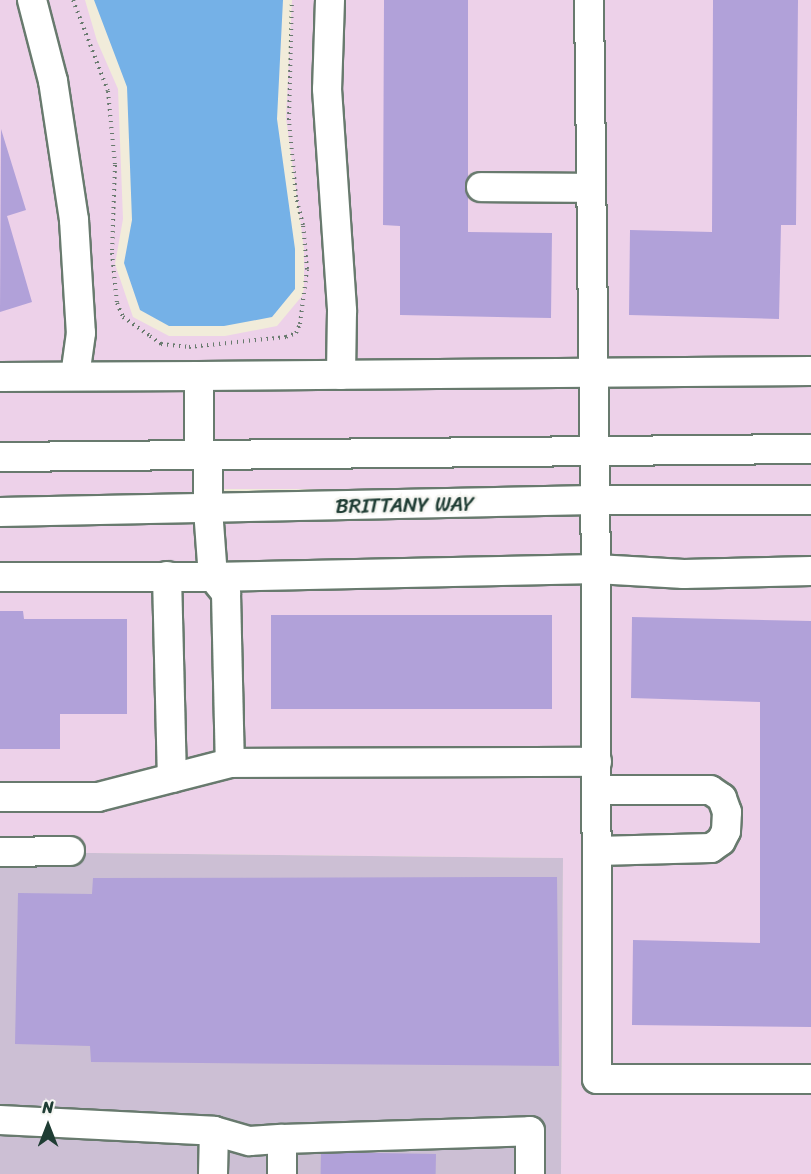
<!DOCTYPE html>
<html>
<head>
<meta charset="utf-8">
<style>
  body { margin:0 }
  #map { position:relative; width:811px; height:1174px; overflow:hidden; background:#f1ecda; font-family:Sriracha,sans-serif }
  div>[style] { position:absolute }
  .built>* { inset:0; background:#edd1e9; transform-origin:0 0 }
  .industrial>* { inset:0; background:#ccbfd4 }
  .water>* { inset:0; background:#75b1e7 }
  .building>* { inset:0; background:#b1a1d9; transform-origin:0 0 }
  .path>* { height:4px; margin-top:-2px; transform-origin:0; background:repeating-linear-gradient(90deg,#687a6e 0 1.5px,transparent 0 6px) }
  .roads { filter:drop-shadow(2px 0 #687a6e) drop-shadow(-2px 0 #687a6e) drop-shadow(0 2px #687a6e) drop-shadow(0 -2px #687a6e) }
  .minor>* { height:28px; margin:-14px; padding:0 14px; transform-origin:14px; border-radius:14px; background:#fff }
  span { translate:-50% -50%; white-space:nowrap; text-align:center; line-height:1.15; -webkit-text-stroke:5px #f6f6f2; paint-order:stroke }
  .street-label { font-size:21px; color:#1f3d34 }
  .north { position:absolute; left:18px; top:1096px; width:60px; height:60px; -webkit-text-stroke:4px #f6f6f2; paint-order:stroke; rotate:0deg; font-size:16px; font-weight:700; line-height:24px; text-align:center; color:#1f3d34 }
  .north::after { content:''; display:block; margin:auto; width:21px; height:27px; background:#1f3d34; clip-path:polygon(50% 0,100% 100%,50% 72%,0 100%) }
</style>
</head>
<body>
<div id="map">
  <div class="built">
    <i style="clip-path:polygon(0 0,85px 0,97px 41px,118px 89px,123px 219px,115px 264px,133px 317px,169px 336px,225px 336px,277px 326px,302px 296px,304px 289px,304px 248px,286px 118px,292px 0,811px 0,811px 437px,0 445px)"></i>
    <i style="left:811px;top:461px;width:27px;height:207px;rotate:90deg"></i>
    <i style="left:583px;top:463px;width:26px;height:365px;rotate:90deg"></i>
    <i style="left:197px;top:467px;width:31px;height:197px;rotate:90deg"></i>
    <i style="clip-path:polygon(811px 511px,811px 1174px,561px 1174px,563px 858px,0 852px,0 524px,594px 512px)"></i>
  </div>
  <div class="industrial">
    <i style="clip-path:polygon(0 852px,563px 858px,561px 1174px,224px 1174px,225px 1120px,0 1109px)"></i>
    <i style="clip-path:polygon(0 1132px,203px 1143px,203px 1174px,0 1174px)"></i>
  </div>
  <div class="water">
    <i style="clip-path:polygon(94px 0,283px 0,277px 119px,295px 249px,295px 289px,272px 317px,224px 326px,169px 326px,140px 310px,124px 263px,132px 220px,127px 87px)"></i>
  </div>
  <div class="building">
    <i style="clip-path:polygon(384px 0,468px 0,468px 232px,552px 233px,551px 318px,400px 315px,400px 226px,383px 225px)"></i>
    <i style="clip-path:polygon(713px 0,798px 0,796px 225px,781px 225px,779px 319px,629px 315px,630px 230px,712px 232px)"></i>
    <i style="clip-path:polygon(1px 129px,26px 210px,7px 216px,32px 302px,0 312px)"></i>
    <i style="clip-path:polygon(0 611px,23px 611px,24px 619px,127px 619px,127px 714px,60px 714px,60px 749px,0 749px)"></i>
    <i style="left:271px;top:615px;width:281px;height:94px"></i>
    <i style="clip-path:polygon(632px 617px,811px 621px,811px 1027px,632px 1025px,633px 940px,760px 943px,760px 702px,631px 698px)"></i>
    <i style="clip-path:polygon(557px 877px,559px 1066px,91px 1062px,90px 1046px,15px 1044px,18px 893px,92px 894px,93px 878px)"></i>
    <i style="left:321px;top:1152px;width:115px;height:22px;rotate:1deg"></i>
  </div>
  <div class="path">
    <i style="left:73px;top:0;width:97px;rotate:69deg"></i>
    <i style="left:108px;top:91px;width:74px;rotate:84.6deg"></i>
    <i style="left:115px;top:165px;width:88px;rotate:92deg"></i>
    <i style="left:112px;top:253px;width:50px;rotate:84.3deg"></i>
    <i style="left:117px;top:303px;width:15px;rotate:67deg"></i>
    <i style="left:123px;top:317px;width:33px;rotate:35deg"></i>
    <i style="left:150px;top:336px;width:14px;rotate:36deg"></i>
    <i style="left:161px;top:344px;width:28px;rotate:6deg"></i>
    <i style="left:189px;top:347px;width:98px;rotate:-5.9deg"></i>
    <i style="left:286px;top:337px;width:11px;rotate:-22deg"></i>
    <i style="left:296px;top:333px;width:10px;rotate:-66deg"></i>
    <i style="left:300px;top:324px;width:55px;rotate:-82.7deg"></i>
    <i style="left:307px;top:269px;width:44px;rotate:-95.2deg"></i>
    <i style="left:303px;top:225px;width:29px;rotate:-104deg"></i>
    <i style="left:296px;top:197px;width:77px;rotate:-95.2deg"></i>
    <i style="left:289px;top:120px;width:120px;rotate:-88.6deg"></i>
  </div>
  <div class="roads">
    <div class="minor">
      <i style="left:32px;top:0;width:84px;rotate:75.5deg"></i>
      <i style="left:53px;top:81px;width:141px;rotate:81.4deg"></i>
      <i style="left:74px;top:220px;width:113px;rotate:86.5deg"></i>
      <i style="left:81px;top:333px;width:43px;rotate:97.9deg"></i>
      <i style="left:330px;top:0;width:89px;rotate:91.9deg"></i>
      <i style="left:327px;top:89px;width:223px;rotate:86.1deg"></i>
      <i style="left:342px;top:311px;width:64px;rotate:90.9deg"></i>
      <i style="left:589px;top:0;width:569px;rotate:89.3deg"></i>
      <i style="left:596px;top:569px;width:88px;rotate:3.3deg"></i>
      <i style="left:684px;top:574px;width:127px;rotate:-1.4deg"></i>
      <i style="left:481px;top:187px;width:110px;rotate:0.5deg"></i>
      <i style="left:199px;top:376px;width:612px;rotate:-0.47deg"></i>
      <i style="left:0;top:377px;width:199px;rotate:-0.3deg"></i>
      <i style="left:199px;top:376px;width:79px;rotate:90deg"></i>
      <i style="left:208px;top:455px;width:54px;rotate:90deg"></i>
      <i style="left:208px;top:509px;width:68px;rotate:85.8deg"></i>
      <i style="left:213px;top:577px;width:383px;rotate:-1.2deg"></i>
      <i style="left:596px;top:569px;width:510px;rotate:89.89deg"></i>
      <i style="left:597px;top:1079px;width:214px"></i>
      <i style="left:0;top:457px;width:811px;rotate:-0.57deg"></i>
      <i style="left:0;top:512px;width:594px;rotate:-1.16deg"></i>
      <i style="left:594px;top:500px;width:217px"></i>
      <i style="left:167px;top:576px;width:202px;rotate:88.6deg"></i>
      <i style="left:0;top:577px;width:213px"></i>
      <i style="left:213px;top:577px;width:21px;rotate:51deg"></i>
      <i style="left:226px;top:593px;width:170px;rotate:88.7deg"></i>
      <i style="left:0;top:797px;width:98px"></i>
      <i style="left:98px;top:797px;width:136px;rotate:-14.4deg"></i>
      <i style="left:230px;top:763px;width:367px;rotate:-0.2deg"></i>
      <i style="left:597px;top:851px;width:114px;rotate:-1.5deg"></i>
      <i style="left:711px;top:848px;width:12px;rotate:-35deg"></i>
      <i style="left:721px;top:841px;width:11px;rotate:-63deg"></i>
      <i style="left:726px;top:831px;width:19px;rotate:-87deg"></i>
      <i style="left:727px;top:812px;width:15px;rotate:-110deg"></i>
      <i style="left:722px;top:798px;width:14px;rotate:-146deg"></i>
      <i style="left:710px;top:790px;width:113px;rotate:180deg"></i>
      <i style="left:0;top:852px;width:70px;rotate:-0.8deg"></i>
      <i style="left:0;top:1120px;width:214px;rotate:2.9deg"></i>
      <i style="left:214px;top:1131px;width:37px;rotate:16deg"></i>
      <i style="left:250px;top:1141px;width:32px;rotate:-4deg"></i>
      <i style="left:213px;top:1174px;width:43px;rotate:-88.7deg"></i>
      <i style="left:282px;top:1174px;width:35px;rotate:-90deg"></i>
      <i style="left:282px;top:1139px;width:248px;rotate:-1.8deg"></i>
      <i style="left:530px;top:1131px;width:43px;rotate:90deg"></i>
    </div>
  </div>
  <div class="street-label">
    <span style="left:405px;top:505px;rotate:-1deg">BRITTANY WAY</span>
  </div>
  <div class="north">N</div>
</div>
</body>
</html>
